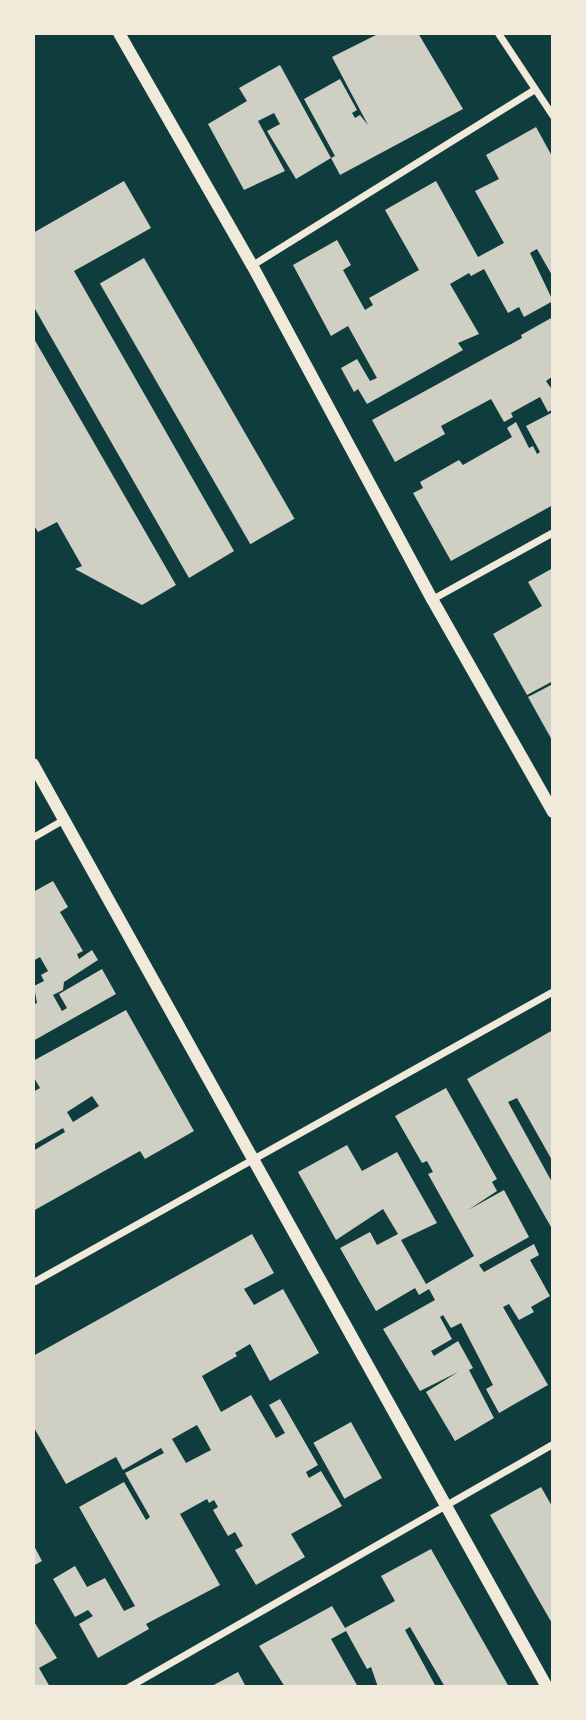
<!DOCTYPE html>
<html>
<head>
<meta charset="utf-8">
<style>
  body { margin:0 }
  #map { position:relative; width:586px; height:1720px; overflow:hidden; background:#0f3d3e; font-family:Overpass,sans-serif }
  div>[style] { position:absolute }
  .building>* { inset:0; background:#cfcfc3; transform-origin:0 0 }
  .minor>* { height:7px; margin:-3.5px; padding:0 3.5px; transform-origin:3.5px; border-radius:3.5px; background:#f1e9da }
  .tertiary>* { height:12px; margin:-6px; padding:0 6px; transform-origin:6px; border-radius:6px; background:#f1e9da }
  span { translate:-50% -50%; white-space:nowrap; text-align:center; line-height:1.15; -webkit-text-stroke:7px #f1e9da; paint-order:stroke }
  .frame { position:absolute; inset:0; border:35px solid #f1e9da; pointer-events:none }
</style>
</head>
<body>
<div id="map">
  <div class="building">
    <i style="clip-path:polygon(380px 33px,418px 33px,463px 109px,340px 175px,331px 158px,335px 156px,304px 99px,340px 79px,357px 110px,352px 113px,355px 118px,360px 115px,368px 125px,332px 57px)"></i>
    <i style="clip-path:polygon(280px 65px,331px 158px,296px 179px,267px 131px,280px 124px,274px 113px,258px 121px,285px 171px,244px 190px,208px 124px,247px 101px,239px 88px)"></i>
    <i style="clip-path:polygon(536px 127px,553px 158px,553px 277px,537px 249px,530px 253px,553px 301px,524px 317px,519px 307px,508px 313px,484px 269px,471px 276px,469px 273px,450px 284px,479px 334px,458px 343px,463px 350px,367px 404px,358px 389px,354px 392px,341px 368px,357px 359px,370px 381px,377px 378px,348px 326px,331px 336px,293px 265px,337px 240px,351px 265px,343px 270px,365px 310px,373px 305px,369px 298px,419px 270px,385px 210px,436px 181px,478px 257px,504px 243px,475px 191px,499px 179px,486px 155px)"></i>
    <i style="clip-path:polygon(124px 181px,151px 228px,74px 271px,234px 551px,189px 578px,35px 309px,33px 311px,33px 233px)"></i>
    <i style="left:144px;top:258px;width:301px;height:51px;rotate:60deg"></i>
    <i style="clip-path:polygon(553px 317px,553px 376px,546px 381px,553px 391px,553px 409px,548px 412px,540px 397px,511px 413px,513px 417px,504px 422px,491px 399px,441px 426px,445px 434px,395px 462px,372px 420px,522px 338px,521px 335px)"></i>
    <i style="clip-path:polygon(33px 337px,176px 585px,142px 605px,75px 569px,82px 566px,57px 522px,38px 532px,33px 524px)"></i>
    <i style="clip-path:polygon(553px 412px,553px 505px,451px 561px,413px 493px,423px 488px,420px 482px,459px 460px,463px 465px,512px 437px,507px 428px,516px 422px,529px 448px,533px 446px,537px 454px,540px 452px,526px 426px)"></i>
    <i style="clip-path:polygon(553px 568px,553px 681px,527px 695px,493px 634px,542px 606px,528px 582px)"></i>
    <i style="clip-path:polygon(551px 685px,553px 688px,553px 742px,528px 697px)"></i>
    <i style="clip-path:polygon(53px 881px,68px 907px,60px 912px,83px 951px,77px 954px,79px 959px,92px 950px,98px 960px,64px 982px,63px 990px,53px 995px,62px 1011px,67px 1008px,59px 994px,102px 969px,116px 994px,33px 1041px,33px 1005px,37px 1003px,34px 986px,44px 981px,41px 975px,48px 971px,40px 957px,33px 961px,33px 892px)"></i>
    <i style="clip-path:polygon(evenodd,126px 1010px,194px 1131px,145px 1159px,140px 1151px,33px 1211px,33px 1151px,65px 1132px,63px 1128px,33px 1145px,33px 1092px,40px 1088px,33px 1076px,33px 1061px,126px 1010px,92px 1096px,99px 1106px,73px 1122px,67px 1112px,92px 1096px)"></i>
    <i style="clip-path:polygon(553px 1030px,553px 1162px,517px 1098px,508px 1102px,553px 1184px,551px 1227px,467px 1079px)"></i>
    <i style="clip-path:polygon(446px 1088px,497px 1179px,492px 1182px,497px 1191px,468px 1210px,504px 1190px,529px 1237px,479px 1265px,484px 1272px,534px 1244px,539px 1255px,530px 1260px,550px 1296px,531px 1307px,534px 1312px,519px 1320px,509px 1304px,503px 1307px,548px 1385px,499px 1413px,486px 1389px,493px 1385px,461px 1323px,451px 1328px,443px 1315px,440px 1317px,452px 1339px,431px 1351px,434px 1356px,458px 1341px,473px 1368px,469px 1370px,494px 1418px,455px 1441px,426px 1392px,458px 1372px,420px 1391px,383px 1329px,435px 1300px,429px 1289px,419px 1295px,415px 1288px,376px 1311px,340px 1248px,370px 1232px,377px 1245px,398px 1234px,383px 1209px,336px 1240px,298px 1172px,347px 1145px,362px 1171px,397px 1152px,437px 1223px,401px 1240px,426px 1284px,474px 1256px,428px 1174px,433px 1172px,427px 1161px,422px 1163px,395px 1116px)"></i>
    <i style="clip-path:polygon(evenodd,252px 1234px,274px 1273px,244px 1289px,254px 1305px,283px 1289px,319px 1353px,270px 1381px,250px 1344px,235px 1353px,237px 1356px,202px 1376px,221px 1412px,251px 1395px,276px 1438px,285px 1433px,269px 1405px,280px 1399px,318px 1465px,306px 1472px,309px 1478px,321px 1471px,342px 1506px,291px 1534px,305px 1557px,256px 1585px,235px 1550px,243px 1546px,235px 1532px,228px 1536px,213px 1510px,218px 1507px,214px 1500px,209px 1503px,207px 1499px,180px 1514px,220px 1585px,146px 1624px,149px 1629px,98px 1658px,79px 1624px,93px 1616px,88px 1610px,75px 1617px,53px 1579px,75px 1566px,87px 1587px,105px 1578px,124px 1611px,135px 1606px,79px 1507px,124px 1482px,146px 1520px,150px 1517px,125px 1473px,164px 1453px,161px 1448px,123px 1470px,116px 1457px,66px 1484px,33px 1426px,33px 1356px,252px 1234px,197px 1425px,211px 1450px,186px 1463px,172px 1439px,197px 1425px)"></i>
    <i style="left:351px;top:1422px;width:64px;height:43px;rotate:61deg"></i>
    <i style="clip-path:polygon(541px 1487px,553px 1508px,553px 1625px,490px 1515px)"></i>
    <i style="clip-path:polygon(33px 1544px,42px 1561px,33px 1566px)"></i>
    <i style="clip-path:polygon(431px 1549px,509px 1687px,445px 1687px,410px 1627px,405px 1630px,436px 1687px,378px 1687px,371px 1667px,367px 1669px,346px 1631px,331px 1639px,358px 1687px,285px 1687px,259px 1646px,332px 1606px,345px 1628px,395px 1601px,381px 1576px)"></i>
    <i style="clip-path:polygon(33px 1620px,57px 1658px,39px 1668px,50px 1687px,33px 1687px)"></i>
    <i style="clip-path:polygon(238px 1672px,246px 1687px,210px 1687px)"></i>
  </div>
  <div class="minor">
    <i style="left:498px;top:33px;width:100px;rotate:56.5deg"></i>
    <i style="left:252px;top:265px;width:333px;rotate:-31.9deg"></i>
    <i style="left:432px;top:599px;width:138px;rotate:-29deg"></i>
    <i style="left:33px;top:837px;width:36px;rotate:-30deg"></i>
    <i style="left:33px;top:1282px;width:596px;rotate:-29.23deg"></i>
    <i style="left:128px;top:1687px;width:490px;rotate:-29.8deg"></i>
  </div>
  <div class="tertiary">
    <i style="left:119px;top:33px;width:267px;rotate:60.2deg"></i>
    <i style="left:252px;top:265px;width:379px;rotate:61.7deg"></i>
    <i style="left:432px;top:599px;width:245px;rotate:60.4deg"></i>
    <i style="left:33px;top:764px;width:1056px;rotate:60.89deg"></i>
  </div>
  <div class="frame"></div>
</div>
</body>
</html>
